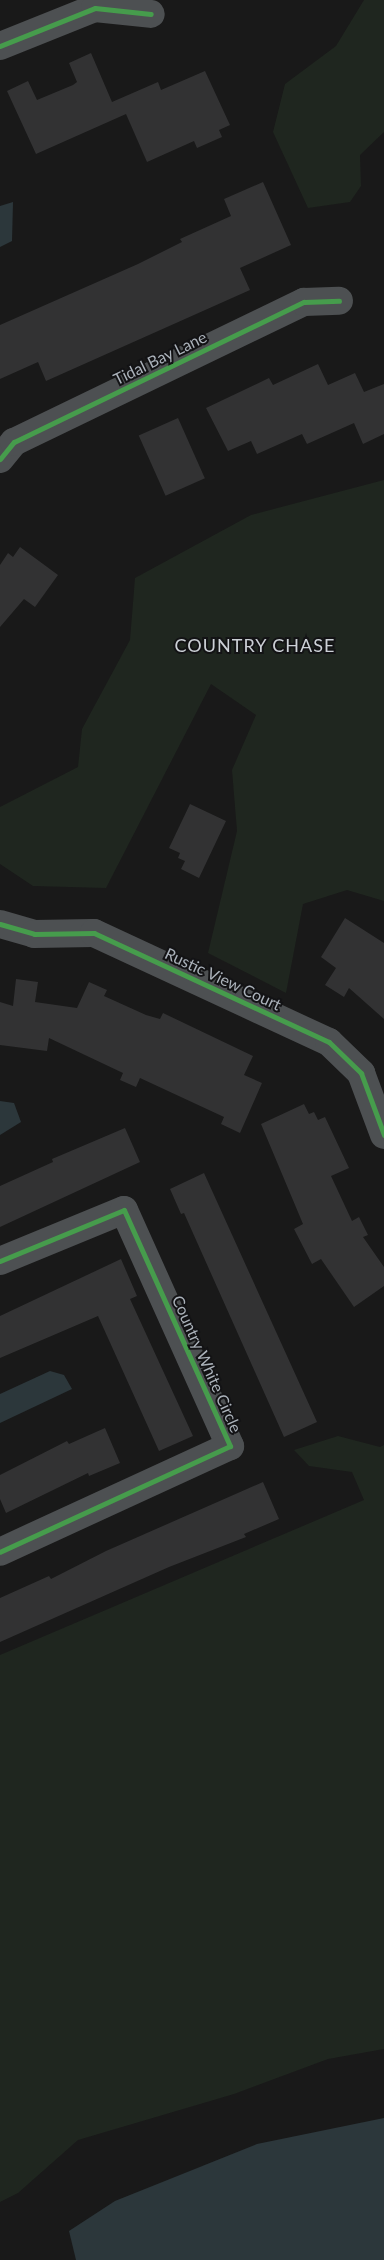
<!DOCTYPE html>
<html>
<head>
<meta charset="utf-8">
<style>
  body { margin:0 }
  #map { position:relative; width:384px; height:2260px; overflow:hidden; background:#191919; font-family:Lato,sans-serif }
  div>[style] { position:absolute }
  .green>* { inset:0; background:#1f261f }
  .water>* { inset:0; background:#2c373b }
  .building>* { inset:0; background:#323233; transform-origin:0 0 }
  .minor>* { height:28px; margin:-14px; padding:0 14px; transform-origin:14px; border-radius:14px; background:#4d5052 }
  .cycleway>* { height:5px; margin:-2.5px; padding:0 2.5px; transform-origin:2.5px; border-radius:2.5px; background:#469c4c }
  span { translate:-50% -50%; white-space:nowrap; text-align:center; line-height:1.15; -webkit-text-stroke:4px #131315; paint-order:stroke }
  .street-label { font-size:16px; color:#abb2ba }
  .neighbourhood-label { font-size:18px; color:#ccd0d6; letter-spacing:1px }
</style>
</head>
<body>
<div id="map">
  <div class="green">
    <i style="clip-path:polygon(364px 0,384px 0,384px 132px,360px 155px,361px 186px,350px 202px,308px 208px,273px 132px,285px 84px,336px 46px)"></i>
    <i style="clip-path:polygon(384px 480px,384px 901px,347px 890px,303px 904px,286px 993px,208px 953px,237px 831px,232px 770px,256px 715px,211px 684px,106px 888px,33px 886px,0 864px,0 807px,78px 767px,82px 729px,130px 640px,135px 578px,251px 515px)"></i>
    <i style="clip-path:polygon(338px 1436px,380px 1447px,384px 1445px,384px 2049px,328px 2059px,234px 2094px,78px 2140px,18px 2193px,0 2202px,0 1655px,364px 1500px,352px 1472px,309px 1466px,294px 1450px)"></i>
  </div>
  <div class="water">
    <i style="clip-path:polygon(13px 202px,12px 241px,0 247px,0 206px)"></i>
    <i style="clip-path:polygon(0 1101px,14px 1103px,21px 1122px,0 1135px)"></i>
    <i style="clip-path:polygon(50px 1371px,64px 1375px,72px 1389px,0 1423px,0 1394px)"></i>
    <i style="clip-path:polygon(384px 2118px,384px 2260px,76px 2260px,69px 2231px,115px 2201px,257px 2144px)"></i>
  </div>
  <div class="building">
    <i style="clip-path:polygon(91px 53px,112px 102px,158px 82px,161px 90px,205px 71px,230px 125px,219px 130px,222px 137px,197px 148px,194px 141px,147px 162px,126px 114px,36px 154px,7px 91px,28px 81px,37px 100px,73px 85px,77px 82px,69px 63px)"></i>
    <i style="clip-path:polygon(263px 182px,291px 245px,240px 268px,250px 290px,46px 381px,38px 362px,0 379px,0 325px,138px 264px,182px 242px,180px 239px,231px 216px,224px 199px)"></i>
    <i style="clip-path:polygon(318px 364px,328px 385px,355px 373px,364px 392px,384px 384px,384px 434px,363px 444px,354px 423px,307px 444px,302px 434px,257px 454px,251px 441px,228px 451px,206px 408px,269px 378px,273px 385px)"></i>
    <i style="left:178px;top:418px;width:66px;height:43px;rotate:66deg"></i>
    <i style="clip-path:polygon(20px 547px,58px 575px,35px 607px,24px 599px,0 627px,0 565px,8px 553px,13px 557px)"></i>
    <i style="clip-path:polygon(190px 804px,226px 821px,199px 878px,181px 869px,185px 861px,178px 858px,180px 853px,169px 848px)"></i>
    <i style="clip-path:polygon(345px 918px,384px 943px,384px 1019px,349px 988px,344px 997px,325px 985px,336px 968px,321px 957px)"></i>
    <i style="clip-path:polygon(16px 979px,38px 982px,35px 1002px,77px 1008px,89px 982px,107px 990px,104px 996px,146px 1015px,160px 1019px,163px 1013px,253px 1056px,244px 1075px,262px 1083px,240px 1133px,221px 1124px,224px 1117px,140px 1078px,136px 1087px,120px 1080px,123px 1073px,49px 1038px,47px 1051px,0 1045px,0 1002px,13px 1006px)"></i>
    <i style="clip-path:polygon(304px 1104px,309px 1114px,314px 1112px,318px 1120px,325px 1117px,349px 1168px,331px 1176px,352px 1221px,359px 1217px,368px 1235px,363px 1237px,384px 1267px,384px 1286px,354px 1307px,321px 1259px,312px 1264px,294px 1229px,303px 1224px,261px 1124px)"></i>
    <i style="clip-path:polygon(125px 1128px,140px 1162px,0 1227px,0 1186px,53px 1162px,52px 1159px)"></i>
    <i style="clip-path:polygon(204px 1173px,317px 1422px,284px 1437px,184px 1213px,181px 1214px,170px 1189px)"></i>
    <i style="clip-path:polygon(121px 1259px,137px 1296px,130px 1299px,193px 1436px,159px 1451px,98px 1316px,0 1358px,0 1316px)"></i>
    <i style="clip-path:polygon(105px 1428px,120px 1463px,89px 1476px,88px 1473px,6px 1513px,0 1499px,0 1475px,67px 1441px,69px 1444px)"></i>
    <i style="clip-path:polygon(263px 1482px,279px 1519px,244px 1534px,246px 1537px,169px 1567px,0 1642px,0 1598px,49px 1576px,51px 1579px,106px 1551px)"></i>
  </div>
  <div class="minor">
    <i style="left:0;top:46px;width:102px;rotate:-21.8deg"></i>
    <i style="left:95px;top:8px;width:56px;rotate:6.1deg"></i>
    <i style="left:0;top:459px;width:22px;rotate:-51deg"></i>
    <i style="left:14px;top:442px;width:322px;rotate:-25.8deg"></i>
    <i style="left:304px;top:302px;width:35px;rotate:-2deg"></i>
    <i style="left:0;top:924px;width:35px;rotate:16deg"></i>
    <i style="left:34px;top:934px;width:60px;rotate:-1deg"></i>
    <i style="left:94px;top:933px;width:259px;rotate:24.9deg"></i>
    <i style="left:329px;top:1042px;width:45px;rotate:44.1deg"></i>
    <i style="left:361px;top:1073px;width:66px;rotate:69.6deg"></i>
    <i style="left:0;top:1261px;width:134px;rotate:-22.4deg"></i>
    <i style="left:124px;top:1210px;width:259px;rotate:65.8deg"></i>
    <i style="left:230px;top:1446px;width:253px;rotate:155.3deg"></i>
  </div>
  <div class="cycleway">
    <i style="left:0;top:46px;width:102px;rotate:-21.8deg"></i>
    <i style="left:95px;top:8px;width:56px;rotate:6.1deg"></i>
    <i style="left:0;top:459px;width:22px;rotate:-51deg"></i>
    <i style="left:14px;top:442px;width:322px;rotate:-25.8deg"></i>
    <i style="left:304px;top:302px;width:35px;rotate:-2deg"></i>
    <i style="left:0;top:924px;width:35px;rotate:16deg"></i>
    <i style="left:34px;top:934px;width:60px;rotate:-1deg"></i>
    <i style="left:94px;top:933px;width:259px;rotate:24.9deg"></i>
    <i style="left:329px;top:1042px;width:45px;rotate:44.1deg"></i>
    <i style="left:361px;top:1073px;width:66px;rotate:69.6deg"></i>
    <i style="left:0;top:1261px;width:134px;rotate:-22.4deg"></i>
    <i style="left:124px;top:1210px;width:259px;rotate:65.8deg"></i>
    <i style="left:230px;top:1446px;width:253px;rotate:155.3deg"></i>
  </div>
  <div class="street-label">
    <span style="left:160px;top:358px;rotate:-26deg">Tidal Bay Lane</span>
    <span style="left:223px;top:979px;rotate:25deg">Rustic View Court</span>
    <span style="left:207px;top:1364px;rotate:66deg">Country White Circle</span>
  </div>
  <div class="neighbourhood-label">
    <span style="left:255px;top:645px">COUNTRY CHASE</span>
  </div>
</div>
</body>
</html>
